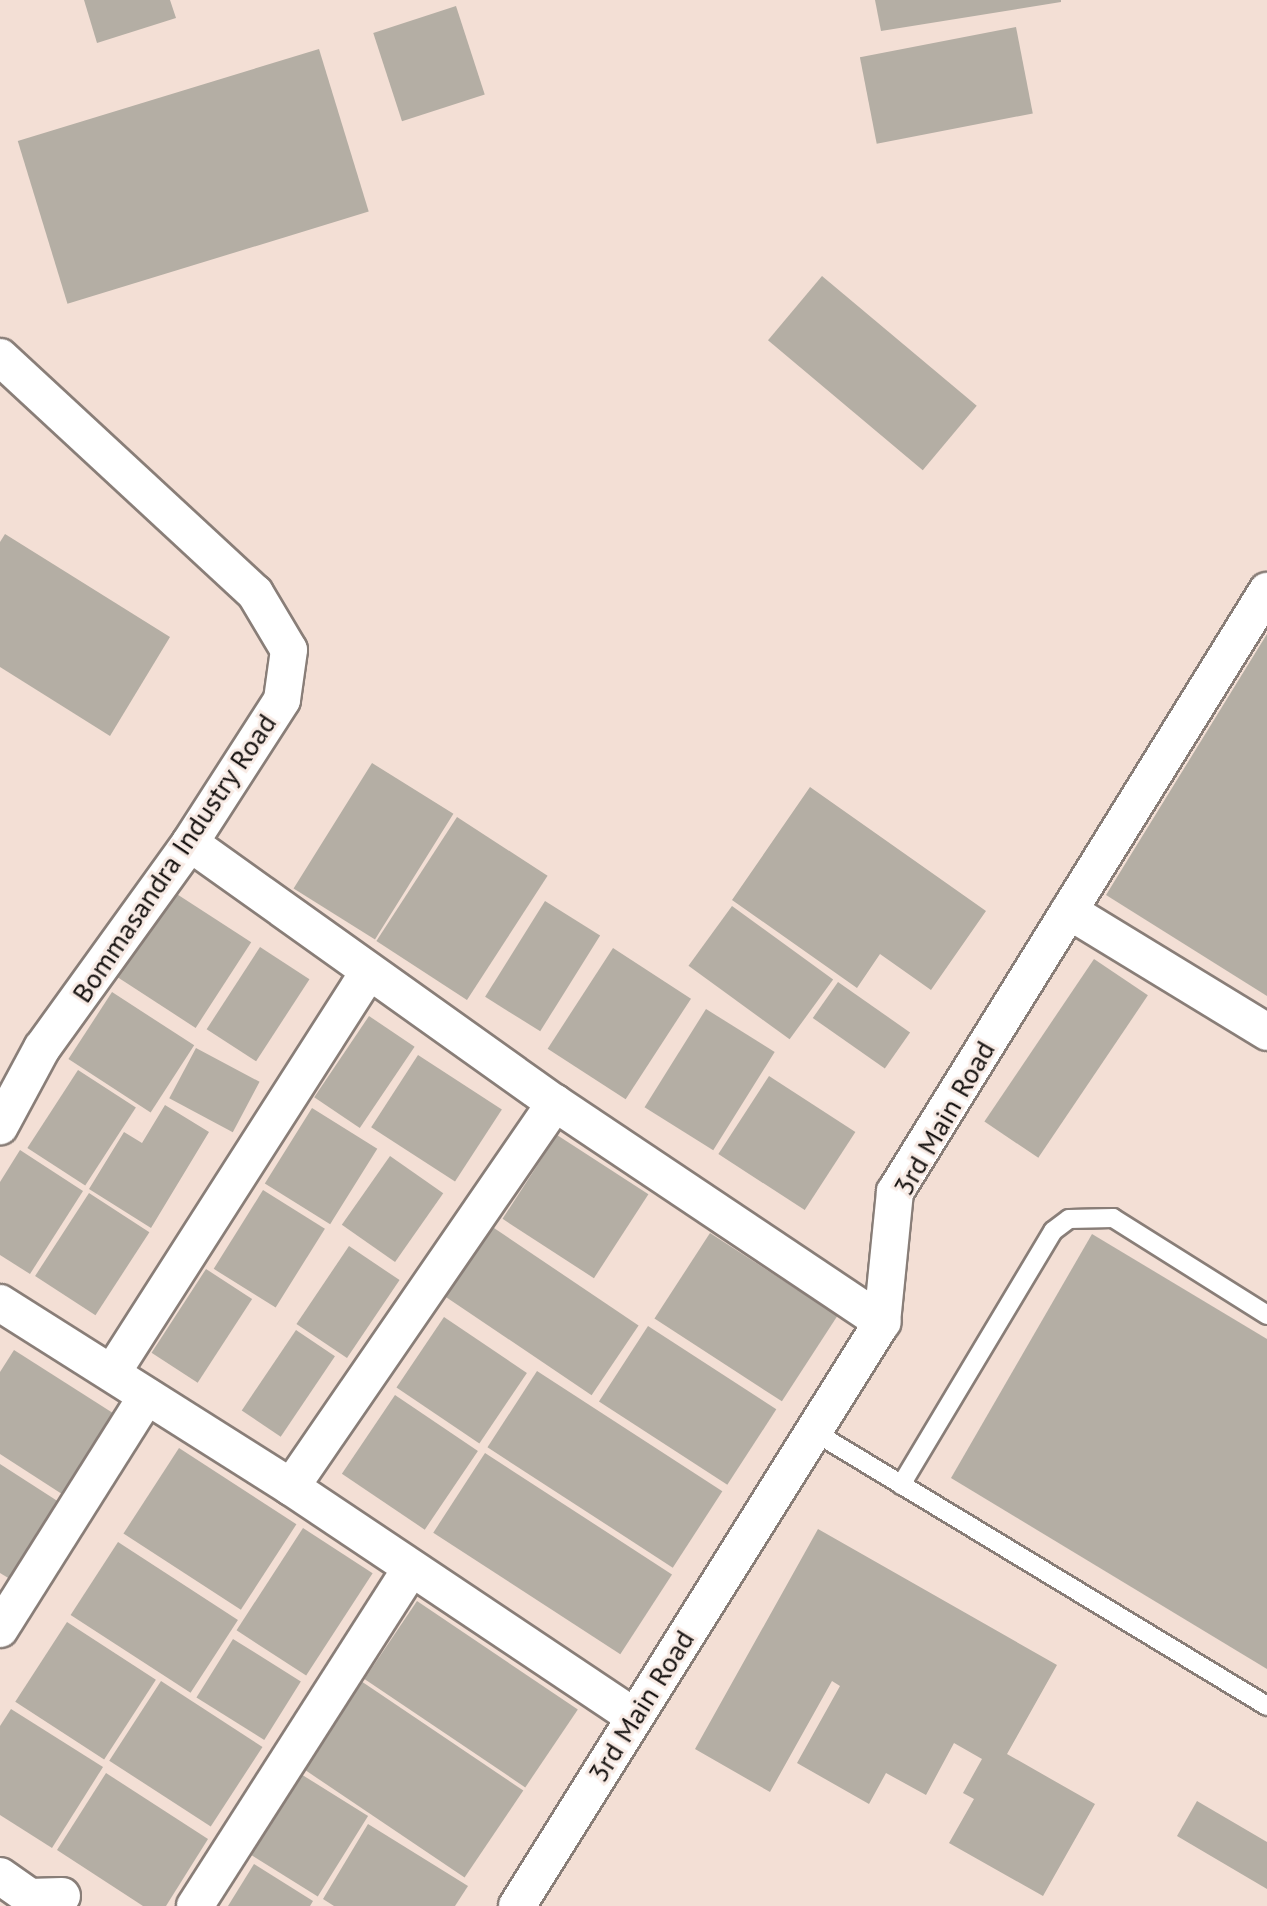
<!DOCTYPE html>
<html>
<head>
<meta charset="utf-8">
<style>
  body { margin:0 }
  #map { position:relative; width:1267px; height:1906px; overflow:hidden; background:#f8ebe5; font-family:"PT Sans",sans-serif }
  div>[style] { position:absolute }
  .built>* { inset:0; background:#f3dfd5; transform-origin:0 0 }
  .building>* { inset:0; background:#b4aea4; transform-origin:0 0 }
  .roads { filter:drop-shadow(2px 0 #897e78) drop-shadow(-2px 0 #897e78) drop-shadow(0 2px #897e78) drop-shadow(0 -2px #897e78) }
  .lane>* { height:18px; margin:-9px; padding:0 9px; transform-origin:9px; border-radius:9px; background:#fff }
  .street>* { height:36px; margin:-18px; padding:0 18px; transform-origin:18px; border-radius:18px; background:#fff }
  span { translate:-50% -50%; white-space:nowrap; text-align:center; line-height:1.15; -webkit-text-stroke:6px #f8ebe5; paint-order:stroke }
  .street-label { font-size:28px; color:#171311 }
</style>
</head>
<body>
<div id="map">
  <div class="built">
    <i style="left:0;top:0;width:1267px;height:1906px"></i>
  </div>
  <div class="building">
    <i style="clip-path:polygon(84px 0,170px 0,176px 18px,97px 43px)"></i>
    <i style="clip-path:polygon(875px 0,1061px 0,1061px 2px,881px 31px)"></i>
    <i style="left:456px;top:6px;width:93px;height:87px;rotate:72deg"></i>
    <i style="left:1016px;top:27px;width:88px;height:159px;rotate:79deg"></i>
    <i style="left:319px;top:49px;width:170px;height:315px;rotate:73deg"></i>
    <i style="left:822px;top:276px;width:202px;height:84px;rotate:40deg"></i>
    <i style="clip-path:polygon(5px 534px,170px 637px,110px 736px,0 667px,0 542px)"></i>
    <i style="clip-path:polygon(1267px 634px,1267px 996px,1106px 895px)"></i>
    <i style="left:372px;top:763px;width:96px;height:148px;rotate:32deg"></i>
    <i style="clip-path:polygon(810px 787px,986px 911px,931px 990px,880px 954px,857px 988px,732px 900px)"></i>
    <i style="left:457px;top:817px;width:108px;height:148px;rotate:33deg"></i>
    <i style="left:169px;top:889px;width:98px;height:102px;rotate:33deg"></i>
    <i style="left:545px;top:901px;width:65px;height:113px;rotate:32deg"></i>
    <i style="left:732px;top:906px;width:125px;height:74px;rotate:36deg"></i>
    <i style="left:260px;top:947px;width:59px;height:98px;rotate:33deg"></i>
    <i style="left:613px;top:948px;width:93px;height:120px;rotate:33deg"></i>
    <i style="left:1094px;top:959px;width:65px;height:196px;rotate:34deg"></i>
    <i style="left:838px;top:982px;width:88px;height:44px;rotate:35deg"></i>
    <i style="left:112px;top:992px;width:98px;height:80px;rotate:33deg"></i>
    <i style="left:706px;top:1009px;width:81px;height:116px;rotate:32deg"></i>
    <i style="left:369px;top:1016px;width:55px;height:98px;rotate:34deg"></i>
    <i style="left:196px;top:1048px;width:72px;height:57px;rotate:28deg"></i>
    <i style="left:418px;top:1055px;width:100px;height:86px;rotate:33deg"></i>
    <i style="left:78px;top:1070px;width:69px;height:93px;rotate:33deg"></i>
    <i style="left:769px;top:1076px;width:103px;height:93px;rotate:33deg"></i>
    <i style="clip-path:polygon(165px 1105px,209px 1132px,151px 1228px,89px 1189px,124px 1132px,142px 1143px)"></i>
    <i style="left:312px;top:1108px;width:77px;height:89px;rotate:32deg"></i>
    <i style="left:557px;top:1135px;width:109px;height:100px;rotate:33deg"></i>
    <i style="clip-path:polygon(20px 1150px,83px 1191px,30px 1274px,0 1255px,0 1182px)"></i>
    <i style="left:390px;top:1156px;width:65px;height:84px;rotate:35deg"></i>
    <i style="left:263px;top:1190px;width:73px;height:93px;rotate:32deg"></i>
    <i style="left:89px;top:1193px;width:72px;height:99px;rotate:33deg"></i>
    <i style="left:491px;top:1226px;width:178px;height:84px;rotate:34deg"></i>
    <i style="left:710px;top:1233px;width:152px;height:102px;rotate:33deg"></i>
    <i style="clip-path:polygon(1092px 1234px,1267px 1339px,1267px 1669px,951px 1478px)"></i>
    <i style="left:349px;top:1246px;width:61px;height:94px;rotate:34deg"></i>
    <i style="left:206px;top:1269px;width:55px;height:100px;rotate:33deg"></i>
    <i style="left:444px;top:1317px;width:100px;height:85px;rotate:34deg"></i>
    <i style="left:648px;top:1326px;width:153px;height:90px;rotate:33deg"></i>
    <i style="left:296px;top:1330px;width:47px;height:97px;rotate:34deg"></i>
    <i style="clip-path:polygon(14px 1350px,116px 1415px,65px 1496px,0 1454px,0 1372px)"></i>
    <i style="left:537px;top:1371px;width:221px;height:91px;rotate:33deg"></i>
    <i style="left:395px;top:1395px;width:100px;height:95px;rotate:34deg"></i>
    <i style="left:179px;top:1448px;width:140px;height:102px;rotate:33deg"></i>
    <i style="left:485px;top:1453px;width:223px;height:95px;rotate:33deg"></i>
    <i style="clip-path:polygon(0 1464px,59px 1502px,10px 1579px,0 1573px)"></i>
    <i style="left:303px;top:1528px;width:83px;height:122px;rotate:33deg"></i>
    <i style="clip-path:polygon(818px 1529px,1057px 1665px,1007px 1754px,1095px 1804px,1043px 1896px,949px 1843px,974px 1799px,963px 1793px,982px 1759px,954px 1743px,926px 1795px,886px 1773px,869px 1804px,797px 1763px,840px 1686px,832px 1681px,770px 1792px,695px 1749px)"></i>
    <i style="left:118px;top:1542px;width:143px;height:87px;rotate:33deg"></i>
    <i style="left:417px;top:1601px;width:194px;height:94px;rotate:34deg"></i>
    <i style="left:67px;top:1622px;width:106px;height:95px;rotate:33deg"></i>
    <i style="left:233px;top:1639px;width:80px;height:69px;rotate:32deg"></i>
    <i style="left:355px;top:1677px;width:203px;height:105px;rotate:34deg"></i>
    <i style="left:161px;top:1681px;width:121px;height:95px;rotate:33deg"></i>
    <i style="clip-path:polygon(11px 1709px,103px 1767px,52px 1848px,0 1815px,0 1726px)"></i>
    <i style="left:296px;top:1771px;width:85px;height:95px;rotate:32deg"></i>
    <i style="clip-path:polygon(106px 1773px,208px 1839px,166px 1906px,143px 1906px,57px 1850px)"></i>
    <i style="clip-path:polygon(1197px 1801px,1267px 1842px,1267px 1889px,1177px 1836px)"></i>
    <i style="clip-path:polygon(368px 1824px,468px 1886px,455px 1906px,334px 1906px,323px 1899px)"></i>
    <i style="clip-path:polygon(254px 1864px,313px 1901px,310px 1906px,228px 1906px)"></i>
  </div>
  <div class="roads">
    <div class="lane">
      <i style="left:813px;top:1431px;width:531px;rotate:31.2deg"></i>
      <i style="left:901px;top:1485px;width:296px;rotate:-59.1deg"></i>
      <i style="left:1053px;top:1231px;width:20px;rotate:-37deg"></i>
      <i style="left:1069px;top:1219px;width:44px;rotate:-1.3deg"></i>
      <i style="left:1113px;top:1218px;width:182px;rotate:32.2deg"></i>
    </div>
    <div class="street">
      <i style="left:0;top:357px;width:347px;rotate:42.8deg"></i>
      <i style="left:255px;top:593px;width:66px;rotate:59.2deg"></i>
      <i style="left:289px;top:650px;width:50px;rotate:98deg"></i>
      <i style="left:282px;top:700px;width:170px;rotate:122.8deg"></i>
      <i style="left:190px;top:843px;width:253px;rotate:125.8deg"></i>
      <i style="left:42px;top:1048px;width:89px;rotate:118.3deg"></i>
      <i style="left:190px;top:843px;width:448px;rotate:35.5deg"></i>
      <i style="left:555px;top:1103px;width:394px;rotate:33.8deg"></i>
      <i style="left:1069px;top:911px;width:232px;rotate:31.4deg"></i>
      <i style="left:0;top:1303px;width:344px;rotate:32.3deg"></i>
      <i style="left:291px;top:1487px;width:413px;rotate:33.8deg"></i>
      <i style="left:112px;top:1373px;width:475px;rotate:-57.4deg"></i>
      <i style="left:291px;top:1487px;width:466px;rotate:-55.5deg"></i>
      <i style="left:0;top:1629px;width:275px;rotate:-57.8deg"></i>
      <i style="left:0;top:1876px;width:37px;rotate:35deg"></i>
      <i style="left:30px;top:1897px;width:32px;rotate:-2deg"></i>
      <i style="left:195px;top:1906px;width:401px;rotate:-57.4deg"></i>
      <i style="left:517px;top:1906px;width:689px;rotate:-57.99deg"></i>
      <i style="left:882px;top:1322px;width:131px;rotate:-84.3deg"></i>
      <i style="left:895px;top:1192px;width:707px;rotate:-58.24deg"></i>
    </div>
  </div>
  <div class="street-label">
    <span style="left:174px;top:858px;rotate:-56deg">Bommasandra Industry Road</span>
    <span style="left:944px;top:1118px;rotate:-60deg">3rd Main Road</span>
    <span style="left:641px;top:1706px;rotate:-58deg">3rd Main Road</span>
  </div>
</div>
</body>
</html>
